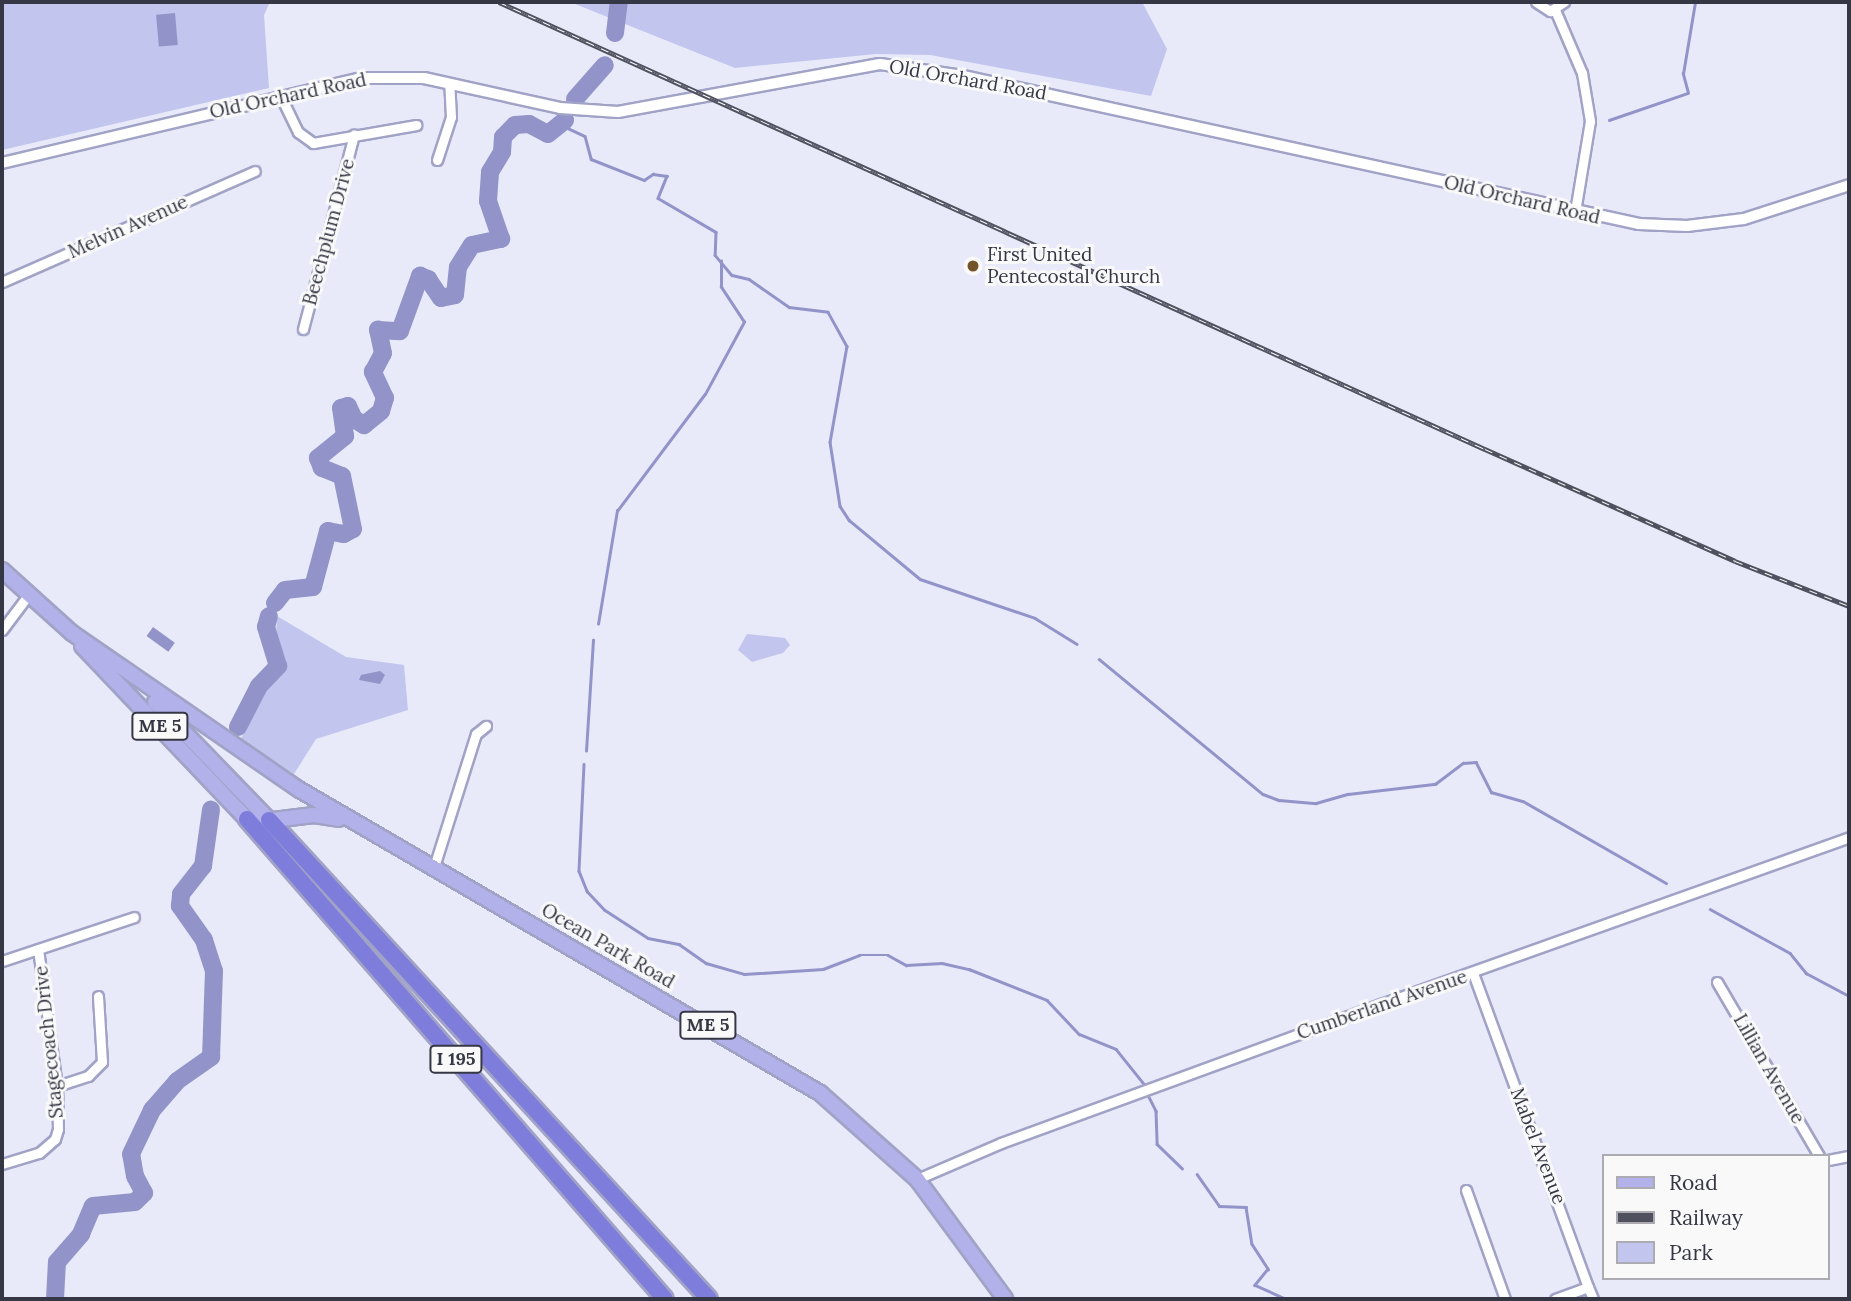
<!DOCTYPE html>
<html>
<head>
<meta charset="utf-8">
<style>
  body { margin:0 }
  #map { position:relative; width:1851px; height:1301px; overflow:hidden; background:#e9eaf9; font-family:Lora,serif }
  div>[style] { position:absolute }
  .green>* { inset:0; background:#c2c5ed }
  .water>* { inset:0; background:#9294c9; transform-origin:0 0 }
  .stream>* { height:2.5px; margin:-1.25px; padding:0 1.25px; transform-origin:1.25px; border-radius:1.25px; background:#9294c9 }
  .river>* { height:18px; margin:-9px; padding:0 9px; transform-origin:9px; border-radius:9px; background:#9294c9 }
  .roads { filter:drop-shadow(2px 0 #a1a3c6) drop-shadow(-2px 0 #a1a3c6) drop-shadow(0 2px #a1a3c6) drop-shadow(0 -2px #a1a3c6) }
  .minor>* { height:9px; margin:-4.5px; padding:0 4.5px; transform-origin:4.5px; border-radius:4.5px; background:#fff }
  .tertiary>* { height:10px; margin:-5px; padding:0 5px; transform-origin:5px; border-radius:5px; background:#fff }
  .primary>* { height:14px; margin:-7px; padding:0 7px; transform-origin:7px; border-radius:7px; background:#b2b1ea }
  .motorway>* { height:16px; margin:-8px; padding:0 8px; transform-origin:8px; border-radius:8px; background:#7f7ddc }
  .rail>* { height:5px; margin-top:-2.5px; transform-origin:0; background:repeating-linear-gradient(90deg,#f9f9f9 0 8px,#50515f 0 16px); box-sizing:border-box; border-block:2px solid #50515f }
  .dots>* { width:19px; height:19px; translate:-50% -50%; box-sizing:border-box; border:4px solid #f9f9f9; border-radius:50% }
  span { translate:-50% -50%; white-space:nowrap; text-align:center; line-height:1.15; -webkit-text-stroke:6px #f9f9f9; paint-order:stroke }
  .shield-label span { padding:2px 5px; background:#f9f9f9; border:2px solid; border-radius:5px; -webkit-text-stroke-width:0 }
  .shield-label { font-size:18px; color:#363745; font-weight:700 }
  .street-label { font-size:19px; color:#363745 }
  .poi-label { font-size:19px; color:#363745 }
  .left { translate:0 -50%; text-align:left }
  .frame { position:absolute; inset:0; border:4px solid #363745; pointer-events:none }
  .legend { position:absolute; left:1602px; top:1154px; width:228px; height:126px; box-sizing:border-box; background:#f9f9f9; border:2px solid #ababb1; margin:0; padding:9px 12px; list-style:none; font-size:21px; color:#363745 }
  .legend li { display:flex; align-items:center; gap:14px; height:35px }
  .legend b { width:35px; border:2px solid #ababb1 }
</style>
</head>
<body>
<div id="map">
  <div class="green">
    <i style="clip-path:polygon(2px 2px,270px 2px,264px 15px,269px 88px,2px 150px)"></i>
    <i style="clip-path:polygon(570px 2px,1142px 2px,1167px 49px,1151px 96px,930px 55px,876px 54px,735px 68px)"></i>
    <i style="clip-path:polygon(277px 616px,346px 657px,404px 665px,408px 710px,316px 739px,294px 774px,241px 739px,265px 690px,284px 673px,276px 640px)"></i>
    <i style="clip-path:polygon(747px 634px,785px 638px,790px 645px,783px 653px,752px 662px,738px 650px)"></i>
  </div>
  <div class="water">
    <i style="clip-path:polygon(617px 2px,628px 2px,619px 23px,611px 19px)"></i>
    <i style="left:175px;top:13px;width:32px;height:19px;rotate:85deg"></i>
    <i style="left:153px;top:627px;width:27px;height:11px;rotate:36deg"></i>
    <i style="clip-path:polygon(380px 671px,385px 675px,380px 684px,359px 680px,361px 675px)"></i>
  </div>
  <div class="stream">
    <i style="left:1609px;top:120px;width:83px;rotate:-18.9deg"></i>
    <i style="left:1688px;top:93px;width:20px;rotate:-105deg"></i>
    <i style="left:1683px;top:74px;width:73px;rotate:-80.5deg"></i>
    <i style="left:561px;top:125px;width:26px;rotate:25deg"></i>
    <i style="left:585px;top:136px;width:24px;rotate:75deg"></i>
    <i style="left:591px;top:159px;width:57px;rotate:21.6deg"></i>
    <i style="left:644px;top:180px;width:11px;rotate:-34deg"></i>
    <i style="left:653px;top:174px;width:14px;rotate:8deg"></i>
    <i style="left:667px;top:176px;width:24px;rotate:112deg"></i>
    <i style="left:658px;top:198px;width:67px;rotate:30.4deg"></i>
    <i style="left:716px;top:232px;width:23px;rotate:92deg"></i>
    <i style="left:715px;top:255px;width:26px;rotate:50deg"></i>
    <i style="left:732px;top:275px;width:17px;rotate:13deg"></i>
    <i style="left:749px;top:279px;width:49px;rotate:35deg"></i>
    <i style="left:789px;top:307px;width:39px;rotate:7deg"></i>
    <i style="left:828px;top:312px;width:39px;rotate:61deg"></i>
    <i style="left:847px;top:346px;width:97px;rotate:100deg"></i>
    <i style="left:830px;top:442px;width:65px;rotate:81.1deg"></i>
    <i style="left:840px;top:506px;width:17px;rotate:57deg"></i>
    <i style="left:849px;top:520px;width:92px;rotate:39.7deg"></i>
    <i style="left:920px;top:579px;width:121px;rotate:18.7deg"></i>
    <i style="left:1035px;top:618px;width:49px;rotate:31.8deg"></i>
    <i style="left:598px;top:624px;width:115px;rotate:-80.5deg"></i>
    <i style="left:617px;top:511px;width:146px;rotate:-53.1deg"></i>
    <i style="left:705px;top:394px;width:82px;rotate:-61.6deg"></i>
    <i style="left:744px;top:322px;width:42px;rotate:-123.3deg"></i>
    <i style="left:721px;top:287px;width:26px;rotate:-90deg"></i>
    <i style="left:1099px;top:659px;width:212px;rotate:39.5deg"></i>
    <i style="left:1263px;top:794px;width:17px;rotate:21deg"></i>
    <i style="left:1279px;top:800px;width:37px;rotate:5deg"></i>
    <i style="left:1316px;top:803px;width:33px;rotate:-16deg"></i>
    <i style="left:1348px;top:794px;width:88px;rotate:-6.6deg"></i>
    <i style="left:1435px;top:784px;width:35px;rotate:-37deg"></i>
    <i style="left:1463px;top:763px;width:13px;rotate:-4deg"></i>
    <i style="left:1476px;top:762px;width:34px;rotate:63deg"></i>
    <i style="left:1491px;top:792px;width:33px;rotate:16deg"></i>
    <i style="left:1523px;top:801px;width:165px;rotate:29.8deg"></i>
    <i style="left:586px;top:751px;width:111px;rotate:-86.4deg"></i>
    <i style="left:584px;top:764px;width:107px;rotate:92.7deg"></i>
    <i style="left:579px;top:871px;width:22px;rotate:68deg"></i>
    <i style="left:587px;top:891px;width:26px;rotate:47deg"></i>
    <i style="left:605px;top:910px;width:51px;rotate:33.1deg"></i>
    <i style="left:648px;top:938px;width:32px;rotate:11deg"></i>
    <i style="left:679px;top:944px;width:33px;rotate:35deg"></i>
    <i style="left:706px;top:963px;width:40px;rotate:16deg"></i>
    <i style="left:744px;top:974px;width:79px;rotate:-3.6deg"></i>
    <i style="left:823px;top:969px;width:39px;rotate:-21deg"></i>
    <i style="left:859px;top:955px;width:29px"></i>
    <i style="left:888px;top:955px;width:21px;rotate:29deg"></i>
    <i style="left:906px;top:965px;width:36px;rotate:-3deg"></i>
    <i style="left:942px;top:963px;width:28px;rotate:13deg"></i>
    <i style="left:969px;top:969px;width:84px;rotate:21.7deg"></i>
    <i style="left:1047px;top:1000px;width:47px;rotate:46.7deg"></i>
    <i style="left:1079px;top:1034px;width:40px;rotate:22deg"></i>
    <i style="left:1116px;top:1049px;width:45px;rotate:51.3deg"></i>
    <i style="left:1710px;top:909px;width:91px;rotate:28.8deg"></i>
    <i style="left:1790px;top:953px;width:26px;rotate:51deg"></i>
    <i style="left:1806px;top:973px;width:49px;rotate:28.1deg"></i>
    <i style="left:1149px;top:1097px;width:16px;rotate:63deg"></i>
    <i style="left:1156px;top:1111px;width:33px;rotate:88deg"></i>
    <i style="left:1157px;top:1144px;width:35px;rotate:44deg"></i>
    <i style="left:1197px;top:1174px;width:39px;rotate:55deg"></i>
    <i style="left:1219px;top:1206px;width:27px;rotate:2deg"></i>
    <i style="left:1246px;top:1207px;width:37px;rotate:81deg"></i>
    <i style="left:1252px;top:1244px;width:30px;rotate:57deg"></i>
    <i style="left:1268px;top:1269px;width:21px;rotate:129deg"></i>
    <i style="left:1255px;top:1285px;width:34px;rotate:24deg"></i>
  </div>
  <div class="river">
    <i style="left:615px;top:33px;width:31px;rotate:-83deg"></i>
    <i style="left:575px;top:99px;width:45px;rotate:-48.6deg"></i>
    <i style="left:275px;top:603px;width:16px;rotate:-52deg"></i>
    <i style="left:285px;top:590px;width:28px;rotate:-6deg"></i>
    <i style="left:313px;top:587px;width:58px;rotate:-75deg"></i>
    <i style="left:328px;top:531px;width:16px;rotate:11deg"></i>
    <i style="left:344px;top:534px;width:10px;rotate:-29deg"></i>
    <i style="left:353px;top:529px;width:54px;rotate:-101.7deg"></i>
    <i style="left:342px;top:476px;width:22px;rotate:-158deg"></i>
    <i style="left:322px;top:468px;width:11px;rotate:-112deg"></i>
    <i style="left:318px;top:458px;width:35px;rotate:-39deg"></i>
    <i style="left:345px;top:436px;width:28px;rotate:-98deg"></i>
    <i style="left:341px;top:408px;width:7px;rotate:-16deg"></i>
    <i style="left:348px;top:406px;width:14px;rotate:65deg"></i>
    <i style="left:354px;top:419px;width:12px;rotate:31deg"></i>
    <i style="left:364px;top:425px;width:22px;rotate:-39deg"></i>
    <i style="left:381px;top:411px;width:14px;rotate:-73deg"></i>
    <i style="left:385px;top:398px;width:29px;rotate:-115deg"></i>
    <i style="left:373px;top:372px;width:21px;rotate:-62deg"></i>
    <i style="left:383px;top:353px;width:24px;rotate:-102deg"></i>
    <i style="left:378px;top:330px;width:22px;rotate:3deg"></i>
    <i style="left:400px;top:331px;width:59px;rotate:-70deg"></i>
    <i style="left:420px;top:276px;width:9px;rotate:21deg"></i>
    <i style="left:428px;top:279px;width:23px;rotate:56deg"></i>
    <i style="left:441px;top:298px;width:14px;rotate:-12deg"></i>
    <i style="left:455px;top:295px;width:28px;rotate:-84deg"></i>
    <i style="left:458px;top:267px;width:26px;rotate:-58deg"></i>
    <i style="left:472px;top:245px;width:30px;rotate:-12deg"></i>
    <i style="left:501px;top:239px;width:40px;rotate:-108.9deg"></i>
    <i style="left:488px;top:201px;width:29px;rotate:-86deg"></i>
    <i style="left:490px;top:172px;width:23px;rotate:-59deg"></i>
    <i style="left:502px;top:152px;width:15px;rotate:-86deg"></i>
    <i style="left:503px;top:137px;width:17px;rotate:-45deg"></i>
    <i style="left:515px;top:125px;width:14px;rotate:-4deg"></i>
    <i style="left:529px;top:124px;width:21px;rotate:28deg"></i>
    <i style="left:548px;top:134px;width:22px;rotate:-39deg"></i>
    <i style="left:238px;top:727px;width:46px;rotate:-62.9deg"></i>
    <i style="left:259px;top:686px;width:28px;rotate:-46deg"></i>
    <i style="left:278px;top:666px;width:41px;rotate:-107.1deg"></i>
    <i style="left:266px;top:627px;width:11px;rotate:-75deg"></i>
    <i style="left:55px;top:1299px;width:37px;rotate:-87deg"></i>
    <i style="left:57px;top:1262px;width:37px;rotate:-49deg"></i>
    <i style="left:81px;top:1234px;width:30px;rotate:-67deg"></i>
    <i style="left:93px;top:1206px;width:42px;rotate:-5.4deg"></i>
    <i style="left:135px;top:1202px;width:13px;rotate:-45deg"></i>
    <i style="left:144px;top:1193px;width:19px;rotate:-118deg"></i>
    <i style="left:135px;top:1176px;width:22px;rotate:-100deg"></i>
    <i style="left:131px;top:1154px;width:49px;rotate:-64.5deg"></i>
    <i style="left:152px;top:1110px;width:38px;rotate:-49deg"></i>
    <i style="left:177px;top:1081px;width:42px;rotate:-35.2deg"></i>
    <i style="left:211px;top:1057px;width:86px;rotate:-88deg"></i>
    <i style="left:214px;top:971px;width:33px;rotate:-108deg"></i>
    <i style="left:204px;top:940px;width:42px;rotate:-125.2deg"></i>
    <i style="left:180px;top:906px;width:12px;rotate:-85deg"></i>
    <i style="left:181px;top:894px;width:36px;rotate:-52deg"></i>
    <i style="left:203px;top:866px;width:57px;rotate:-81.9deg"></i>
  </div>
  <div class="roads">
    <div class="minor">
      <i style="left:1536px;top:2px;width:17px;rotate:33deg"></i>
      <i style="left:1550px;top:11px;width:17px;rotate:-33deg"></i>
      <i style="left:1555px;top:10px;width:69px;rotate:66.8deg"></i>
      <i style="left:1582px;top:73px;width:49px;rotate:80.5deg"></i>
      <i style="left:1590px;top:121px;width:92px;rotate:99.4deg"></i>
      <i style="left:280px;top:95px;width:41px;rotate:64.1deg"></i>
      <i style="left:298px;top:132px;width:19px;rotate:36deg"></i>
      <i style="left:313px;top:143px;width:105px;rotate:-9.9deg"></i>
      <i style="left:437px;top:160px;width:45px;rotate:-72deg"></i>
      <i style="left:451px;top:117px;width:34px;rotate:-93deg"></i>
      <i style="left:2px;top:282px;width:276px;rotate:-23.7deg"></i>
      <i style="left:303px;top:329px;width:201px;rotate:-75.3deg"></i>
      <i style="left:2px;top:630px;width:45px;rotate:-53.1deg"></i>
      <i style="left:433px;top:870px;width:143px;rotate:-72.5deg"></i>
      <i style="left:476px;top:734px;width:13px;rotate:-39deg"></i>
      <i style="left:2px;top:961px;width:139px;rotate:-18.4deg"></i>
      <i style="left:1473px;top:973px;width:334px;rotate:69.9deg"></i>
      <i style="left:1588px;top:1287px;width:35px;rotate:160deg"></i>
      <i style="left:1717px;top:982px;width:202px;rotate:59.6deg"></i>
      <i style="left:57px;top:1086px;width:33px;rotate:-18deg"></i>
      <i style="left:88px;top:1076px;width:20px;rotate:-45deg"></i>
      <i style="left:102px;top:1062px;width:66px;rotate:-93.5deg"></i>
      <i style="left:1828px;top:1160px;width:21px;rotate:-11deg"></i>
      <i style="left:2px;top:1164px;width:39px;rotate:-17deg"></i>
      <i style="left:39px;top:1153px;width:21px;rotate:-41deg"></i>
      <i style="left:55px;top:1139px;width:10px;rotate:-73deg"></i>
      <i style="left:58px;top:1129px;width:43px;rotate:-91.3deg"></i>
      <i style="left:57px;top:1086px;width:138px;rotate:-97.9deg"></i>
      <i style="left:917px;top:1179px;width:91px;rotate:-23.2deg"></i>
      <i style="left:1001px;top:1143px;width:405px;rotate:-20.1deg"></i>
      <i style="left:1381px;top:1004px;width:497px;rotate:-19.6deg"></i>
      <i style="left:1466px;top:1190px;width:116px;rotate:70.3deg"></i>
      <i style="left:1588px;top:1287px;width:13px;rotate:67deg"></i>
    </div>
    <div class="tertiary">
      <i style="left:2px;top:163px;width:370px;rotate:-13.3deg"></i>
      <i style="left:362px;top:78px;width:62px"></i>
      <i style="left:424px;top:78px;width:139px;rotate:12.4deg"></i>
      <i style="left:560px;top:108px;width:58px;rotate:3.9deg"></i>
      <i style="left:618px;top:112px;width:266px;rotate:-10.4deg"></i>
      <i style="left:880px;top:64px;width:84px;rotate:8.2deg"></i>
      <i style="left:963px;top:76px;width:692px;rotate:12.35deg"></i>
      <i style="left:1639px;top:224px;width:48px;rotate:2.4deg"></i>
      <i style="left:1687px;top:226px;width:57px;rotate:-7deg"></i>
      <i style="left:1744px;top:219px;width:110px;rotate:-17.9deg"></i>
    </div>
    <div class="primary">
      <i style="left:2px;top:570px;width:94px;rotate:42deg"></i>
      <i style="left:72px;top:633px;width:277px;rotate:34.6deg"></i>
      <i style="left:300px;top:790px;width:602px;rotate:30.23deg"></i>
      <i style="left:820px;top:1093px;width:130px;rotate:41.6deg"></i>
      <i style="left:917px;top:1179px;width:149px;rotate:53.7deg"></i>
      <i style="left:82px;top:646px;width:239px;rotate:46.4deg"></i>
      <i style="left:247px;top:819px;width:10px;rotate:17deg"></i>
      <i style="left:257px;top:822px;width:57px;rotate:-7deg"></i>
      <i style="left:314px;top:815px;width:25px;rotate:9deg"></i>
      <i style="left:155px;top:702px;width:164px;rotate:46deg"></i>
    </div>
    <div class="motorway">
      <i style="left:247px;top:819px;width:636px;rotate:48.95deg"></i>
      <i style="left:269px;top:820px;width:650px;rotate:47.43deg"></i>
    </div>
  </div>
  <div class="rail">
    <i style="left:499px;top:2px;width:1083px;rotate:24.39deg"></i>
    <i style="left:1485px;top:449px;width:274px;rotate:24.1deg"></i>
    <i style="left:1735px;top:561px;width:123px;rotate:21.5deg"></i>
  </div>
  <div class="dots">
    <i style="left:973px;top:266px;background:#725328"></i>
  </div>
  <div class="shield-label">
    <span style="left:160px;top:726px">ME 5</span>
    <span style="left:708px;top:1025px">ME 5</span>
    <span style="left:456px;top:1059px">I 195</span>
  </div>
  <div class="street-label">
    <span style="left:968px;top:80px;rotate:10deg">Old Orchard Road</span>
    <span style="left:288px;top:96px;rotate:-12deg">Old Orchard Road</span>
    <span style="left:1522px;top:200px;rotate:13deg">Old Orchard Road</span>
    <span style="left:128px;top:227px;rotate:-24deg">Melvin Avenue</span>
    <span style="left:329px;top:232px;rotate:-75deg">Beechplum Drive</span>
    <span style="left:608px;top:946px;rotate:30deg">Ocean Park Road</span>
    <span style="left:1382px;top:1005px;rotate:-19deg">Cumberland Avenue</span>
    <span style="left:49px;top:1042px;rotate:-96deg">Stagecoach Drive</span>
    <span style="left:1769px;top:1069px;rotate:60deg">Lillian Avenue</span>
    <span style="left:1538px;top:1146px;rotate:69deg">Mabel Avenue</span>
  </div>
  <div class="poi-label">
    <span class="left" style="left:987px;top:266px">First United<br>Pentecostal Church</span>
  </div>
  <div class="frame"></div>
  <ul class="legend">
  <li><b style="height:9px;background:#b2b1ea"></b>Road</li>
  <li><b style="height:9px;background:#50515f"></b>Railway</li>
  <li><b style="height:19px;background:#c2c5ed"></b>Park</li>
  </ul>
</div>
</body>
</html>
